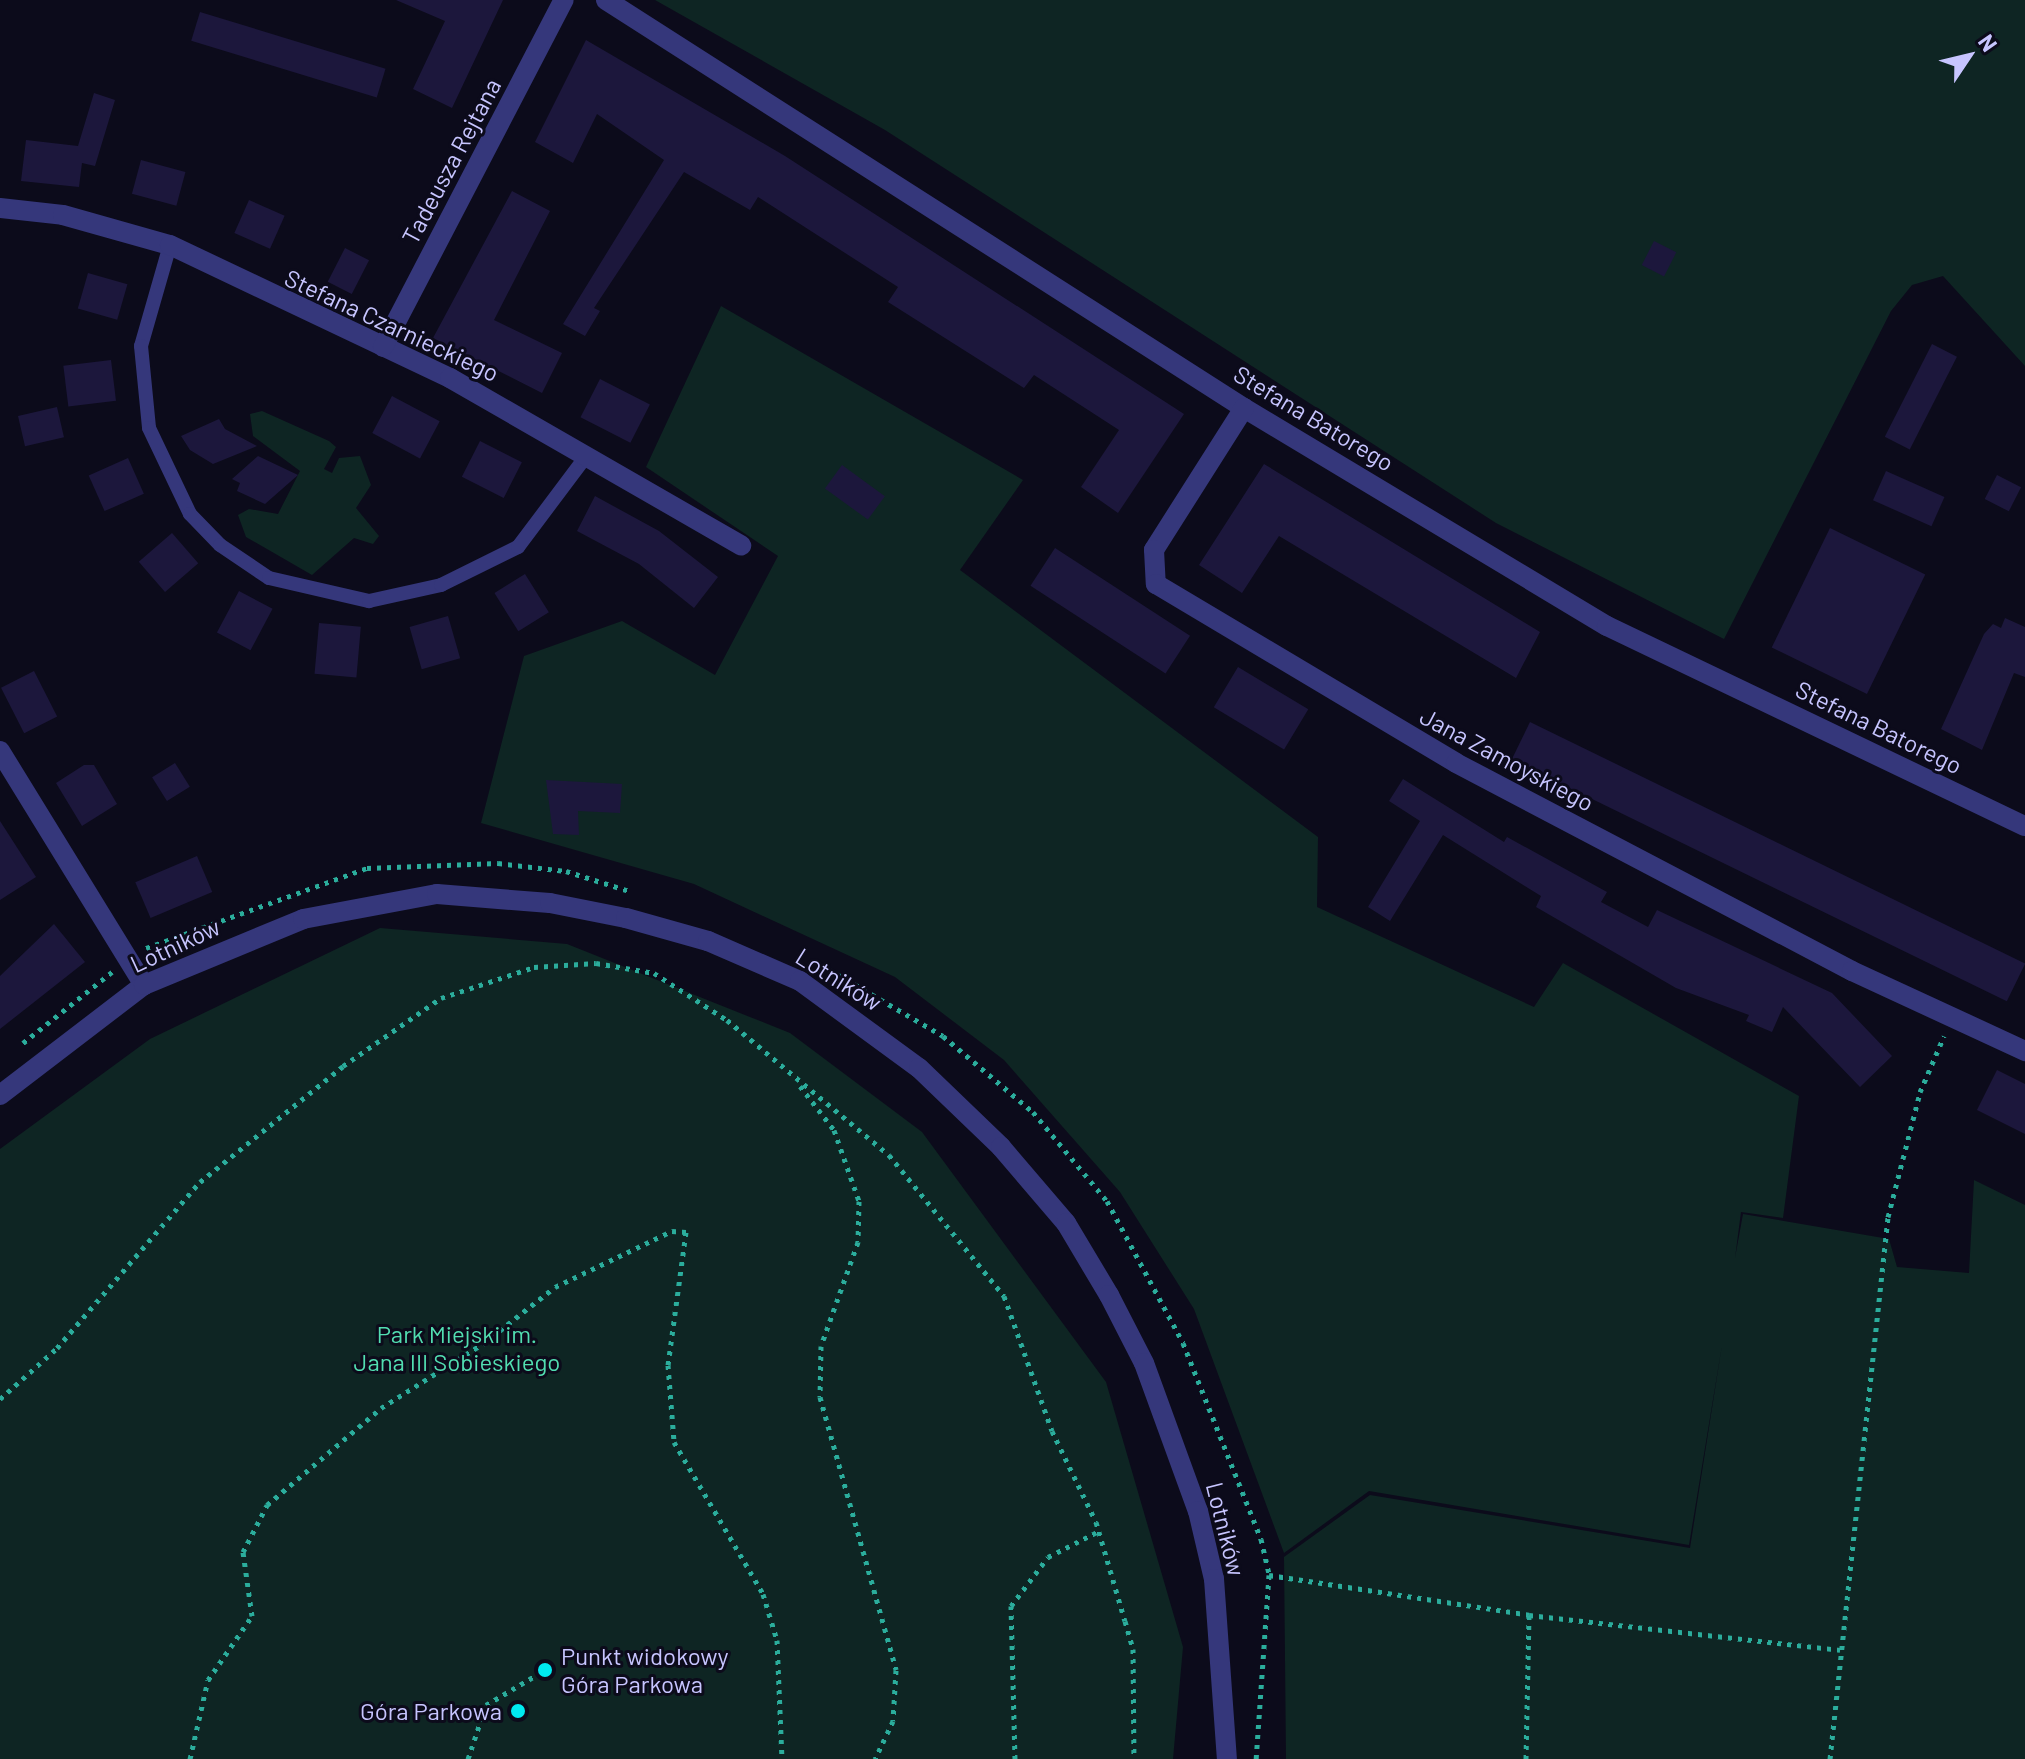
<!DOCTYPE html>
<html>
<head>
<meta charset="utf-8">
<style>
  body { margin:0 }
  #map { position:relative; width:2025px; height:1759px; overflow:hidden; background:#0c0b1b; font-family:Barlow,sans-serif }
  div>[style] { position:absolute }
  .green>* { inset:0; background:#0e2523 }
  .building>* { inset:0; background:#1c173c; transform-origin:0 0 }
  .path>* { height:5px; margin-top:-2.5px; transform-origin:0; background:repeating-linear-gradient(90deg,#2bad9c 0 4px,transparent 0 10px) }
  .service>* { height:14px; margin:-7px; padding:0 7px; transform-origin:7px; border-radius:7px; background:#35377b }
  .minor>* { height:20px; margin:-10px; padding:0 10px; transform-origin:10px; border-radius:10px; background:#35377b }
  .dots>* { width:22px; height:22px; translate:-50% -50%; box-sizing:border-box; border:4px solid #0c0b1b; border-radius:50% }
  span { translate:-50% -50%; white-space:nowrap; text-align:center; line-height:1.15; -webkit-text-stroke:6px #0c0b1b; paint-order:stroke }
  .street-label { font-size:24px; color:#c7c5ff }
  .park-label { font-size:24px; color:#52deb1 }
  .poi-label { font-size:24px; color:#c7c5ff }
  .left { translate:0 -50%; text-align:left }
  .right { translate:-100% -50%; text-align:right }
  .north { position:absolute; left:1929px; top:16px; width:80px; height:80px; -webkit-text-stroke:6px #0c0b1b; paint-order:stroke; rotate:55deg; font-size:22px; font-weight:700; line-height:32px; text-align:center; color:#c7c5ff }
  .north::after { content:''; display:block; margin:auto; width:28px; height:36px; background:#c7c5ff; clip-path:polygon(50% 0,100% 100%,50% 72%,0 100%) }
</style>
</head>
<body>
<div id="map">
  <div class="green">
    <i style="clip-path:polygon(655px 0,2025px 0,2025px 366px,1943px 276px,1912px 285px,1891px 311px,1724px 639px,1496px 523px,885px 130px)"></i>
    <i style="clip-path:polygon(721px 306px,1023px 480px,960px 570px,1318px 837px,1317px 907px,1534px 1007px,1563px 963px,1799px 1096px,1783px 1218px,1741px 1212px,1735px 1258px,1743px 1214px,1889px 1239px,1897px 1267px,1969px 1273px,1974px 1180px,2025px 1205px,2025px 1759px,1286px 1759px,1284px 1557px,1370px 1495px,1690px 1548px,1722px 1345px,1689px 1545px,1369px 1491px,1284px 1553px,1194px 1309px,1120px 1192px,1004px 1060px,895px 977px,694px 884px,481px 823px,524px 656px,622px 621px,715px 675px,778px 556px,646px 467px)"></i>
    <i style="clip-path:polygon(262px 411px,329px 441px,336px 447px,324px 469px,332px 473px,339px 458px,360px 456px,371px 485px,356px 508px,379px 536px,373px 544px,354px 538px,312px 575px,246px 537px,238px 515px,249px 509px,278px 514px,300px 471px,253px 436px,250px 414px)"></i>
    <i style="clip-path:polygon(380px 928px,567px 944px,790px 1033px,922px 1132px,1106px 1382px,1183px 1647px,1173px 1759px,0 1759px,0 1149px,150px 1039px)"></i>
  </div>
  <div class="building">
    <i style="clip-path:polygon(396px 0,503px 0,452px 108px,413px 89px,445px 21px)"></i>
    <i style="left:200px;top:12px;width:194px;height:30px;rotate:17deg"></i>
    <i style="clip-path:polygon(586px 40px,785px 156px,1184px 414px,1118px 513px,1081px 487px,1119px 430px,1034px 375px,1024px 388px,888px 302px,898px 287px,758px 197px,750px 210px,684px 172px,594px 308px,600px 311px,585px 336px,563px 324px,664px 160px,597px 114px,573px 163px,535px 142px)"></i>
    <i style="clip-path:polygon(94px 93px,115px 100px,95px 166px,82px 163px,79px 187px,21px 181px,26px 140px,78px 146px)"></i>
    <i style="left:141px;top:160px;width:46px;height:35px;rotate:15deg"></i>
    <i style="clip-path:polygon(512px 191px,550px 211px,494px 320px,562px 353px,542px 393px,433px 338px)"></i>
    <i style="left:249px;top:200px;width:39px;height:36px;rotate:24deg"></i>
    <i style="left:1654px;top:241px;width:25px;height:27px;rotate:27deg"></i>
    <i style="left:345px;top:248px;width:27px;height:38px;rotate:27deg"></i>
    <i style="left:88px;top:273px;width:41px;height:37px;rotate:16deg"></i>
    <i style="left:1932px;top:344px;width:28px;height:104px;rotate:27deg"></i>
    <i style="left:111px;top:360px;width:41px;height:48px;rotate:83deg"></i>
    <i style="left:600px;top:379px;width:56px;height:43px;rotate:27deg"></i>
    <i style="left:392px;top:396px;width:54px;height:42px;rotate:28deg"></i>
    <i style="left:57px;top:407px;width:31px;height:40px;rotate:77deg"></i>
    <i style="clip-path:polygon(219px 419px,225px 429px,257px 446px,213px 464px,190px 450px,181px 436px)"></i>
    <i style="left:480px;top:441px;width:47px;height:40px;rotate:27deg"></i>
    <i style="clip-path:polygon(258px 456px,298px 475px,265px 504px,237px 491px,240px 483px,232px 479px)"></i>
    <i style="left:128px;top:458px;width:39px;height:43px;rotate:66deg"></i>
    <i style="clip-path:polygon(1264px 464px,1540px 632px,1516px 678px,1279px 536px,1242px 593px,1199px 565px)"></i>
    <i style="left:842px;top:465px;width:53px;height:29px;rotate:36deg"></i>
    <i style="left:1886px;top:471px;width:64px;height:32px;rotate:24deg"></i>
    <i style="left:1997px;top:475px;width:27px;height:27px;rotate:27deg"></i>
    <i style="clip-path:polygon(595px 496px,659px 531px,718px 577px,694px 608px,639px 564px,577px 531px)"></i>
    <i style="left:1830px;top:528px;width:106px;height:133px;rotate:26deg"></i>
    <i style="left:172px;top:533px;width:40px;height:44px;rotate:49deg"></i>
    <i style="left:1055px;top:548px;width:161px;height:45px;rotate:33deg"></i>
    <i style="left:525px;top:574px;width:45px;height:36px;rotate:58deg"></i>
    <i style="left:239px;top:591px;width:38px;height:47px;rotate:28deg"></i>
    <i style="left:448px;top:616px;width:44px;height:40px;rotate:74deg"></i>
    <i style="clip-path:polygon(2005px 618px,2025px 627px,2025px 677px,2014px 673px,1982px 750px,1941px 729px,1984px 634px,1993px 624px,2001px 628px)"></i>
    <i style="left:319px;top:623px;width:42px;height:51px;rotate:5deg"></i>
    <i style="left:1238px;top:667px;width:82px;height:47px;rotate:31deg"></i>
    <i style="left:34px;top:671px;width:51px;height:37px;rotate:63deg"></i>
    <i style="left:1530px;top:722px;width:551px;height:42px;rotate:26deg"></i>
    <i style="left:175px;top:763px;width:28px;height:27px;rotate:58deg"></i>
    <i style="clip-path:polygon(84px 765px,94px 765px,117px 804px,82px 826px,56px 783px)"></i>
    <i style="clip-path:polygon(1403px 779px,1504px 842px,1507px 837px,1607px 892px,1601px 902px,1648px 927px,1657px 910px,1832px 993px,1892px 1056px,1860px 1087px,1783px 1007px,1772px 1032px,1746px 1021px,1749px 1015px,1676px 988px,1536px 907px,1541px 896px,1443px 835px,1390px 921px,1368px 907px,1420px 821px,1389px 801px)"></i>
    <i style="clip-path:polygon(546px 780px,622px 784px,620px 813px,578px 811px,579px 835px,553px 834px)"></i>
    <i style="clip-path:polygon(0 821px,36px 877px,0 900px)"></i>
    <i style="left:197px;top:856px;width:39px;height:67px;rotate:67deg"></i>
    <i style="clip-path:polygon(54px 924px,85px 962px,0 1029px,0 976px)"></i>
    <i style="clip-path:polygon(1997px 1070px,2025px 1084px,2025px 1134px,1977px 1110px)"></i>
  </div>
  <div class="path">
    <i style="left:146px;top:948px;width:235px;rotate:-19.9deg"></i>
    <i style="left:367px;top:868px;width:131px;rotate:-2.2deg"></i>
    <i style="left:498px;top:863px;width:68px;rotate:6.7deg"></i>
    <i style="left:566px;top:871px;width:66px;rotate:17.6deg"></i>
    <i style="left:828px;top:969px;width:133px;rotate:30.2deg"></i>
    <i style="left:943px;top:1036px;width:118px;rotate:40.2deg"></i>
    <i style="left:1033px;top:1112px;width:116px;rotate:50.3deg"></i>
    <i style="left:1107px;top:1201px;width:161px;rotate:61.8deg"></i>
    <i style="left:1183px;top:1343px;width:211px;rotate:68.3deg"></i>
    <i style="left:1261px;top:1539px;width:37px;rotate:77deg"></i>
    <i style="left:1269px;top:1575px;width:184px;rotate:94deg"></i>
    <i style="left:23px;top:1043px;width:114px;rotate:-38.6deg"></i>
    <i style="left:800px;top:1086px;width:56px;rotate:52.3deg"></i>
    <i style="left:834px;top:1130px;width:75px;rotate:70.6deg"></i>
    <i style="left:859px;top:1201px;width:41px;rotate:91.4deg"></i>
    <i style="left:858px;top:1242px;width:110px;rotate:109.6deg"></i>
    <i style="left:821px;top:1346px;width:51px;rotate:91.1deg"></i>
    <i style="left:820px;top:1397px;width:283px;rotate:74.4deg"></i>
    <i style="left:896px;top:1670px;width:51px;rotate:93.4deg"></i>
    <i style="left:893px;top:1721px;width:42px;rotate:115.3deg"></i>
    <i style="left:0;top:1399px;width:76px;rotate:-41.8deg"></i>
    <i style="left:57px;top:1348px;width:219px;rotate:-49.3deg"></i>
    <i style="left:200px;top:1182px;width:184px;rotate:-39deg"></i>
    <i style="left:343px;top:1066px;width:119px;rotate:-34.8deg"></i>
    <i style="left:441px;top:998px;width:98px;rotate:-18.4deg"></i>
    <i style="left:534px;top:967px;width:62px;rotate:-3.7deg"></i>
    <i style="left:596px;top:963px;width:59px;rotate:9.8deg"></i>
    <i style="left:654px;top:973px;width:87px;rotate:32.8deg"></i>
    <i style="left:727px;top:1020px;width:211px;rotate:39.8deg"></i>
    <i style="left:889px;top:1155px;width:182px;rotate:50.8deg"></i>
    <i style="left:1004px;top:1296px;width:143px;rotate:70.4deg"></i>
    <i style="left:1052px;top:1431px;width:101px;rotate:64.2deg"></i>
    <i style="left:1096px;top:1522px;width:103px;rotate:73.7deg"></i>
    <i style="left:1125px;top:1621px;width:29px;rotate:74deg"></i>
    <i style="left:1133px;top:1649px;width:110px;rotate:89.5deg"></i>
    <i style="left:1269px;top:1575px;width:263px;rotate:8.7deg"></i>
    <i style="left:1529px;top:1615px;width:313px;rotate:6.4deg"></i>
    <i style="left:190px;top:1759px;width:81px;rotate:-77.2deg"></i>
    <i style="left:208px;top:1680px;width:78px;rotate:-55.5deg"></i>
    <i style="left:252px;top:1616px;width:65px;rotate:-98deg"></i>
    <i style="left:243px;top:1552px;width:53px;rotate:-62.9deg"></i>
    <i style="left:267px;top:1505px;width:150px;rotate:-40.4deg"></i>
    <i style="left:381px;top:1408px;width:122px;rotate:-32.3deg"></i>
    <i style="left:484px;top:1343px;width:90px;rotate:-38.3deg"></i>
    <i style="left:555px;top:1287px;width:130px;rotate:-25.6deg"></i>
    <i style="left:672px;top:1231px;width:14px;rotate:4deg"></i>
    <i style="left:686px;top:1232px;width:134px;rotate:97.7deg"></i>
    <i style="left:668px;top:1365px;width:77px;rotate:85.5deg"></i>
    <i style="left:674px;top:1442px;width:176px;rotate:59.6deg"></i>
    <i style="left:763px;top:1594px;width:48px;rotate:73.1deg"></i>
    <i style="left:777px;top:1640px;width:119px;rotate:87.6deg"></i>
    <i style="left:468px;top:1759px;width:57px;rotate:-71.6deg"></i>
    <i style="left:486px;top:1705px;width:69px;rotate:-30.7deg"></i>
    <i style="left:1015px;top:1759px;width:153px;rotate:-91.5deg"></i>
    <i style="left:1011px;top:1606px;width:61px;rotate:-52.9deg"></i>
    <i style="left:1048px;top:1557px;width:57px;rotate:-27deg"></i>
    <i style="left:1526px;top:1759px;width:144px;rotate:-88.8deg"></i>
    <i style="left:1830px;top:1759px;width:545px;rotate:-83.89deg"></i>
    <i style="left:1888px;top:1217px;width:129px;rotate:-75.6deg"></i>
    <i style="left:1920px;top:1092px;width:61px;rotate:-66.8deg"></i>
  </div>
  <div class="service">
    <i style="left:170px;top:245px;width:105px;rotate:106deg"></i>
    <i style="left:141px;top:346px;width:82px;rotate:84.4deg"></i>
    <i style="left:149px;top:428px;width:95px;rotate:64.5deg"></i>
    <i style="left:190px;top:514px;width:43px;rotate:45.9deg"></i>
    <i style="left:220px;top:545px;width:59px;rotate:34deg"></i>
    <i style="left:269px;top:578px;width:103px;rotate:13deg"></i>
    <i style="left:369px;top:601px;width:74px;rotate:-12.5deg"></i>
    <i style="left:441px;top:585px;width:86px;rotate:-26.3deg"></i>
    <i style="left:518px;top:547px;width:115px;rotate:-53.1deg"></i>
  </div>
  <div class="minor">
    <i style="left:606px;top:0;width:757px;rotate:32.6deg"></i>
    <i style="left:1244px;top:408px;width:423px;rotate:31deg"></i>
    <i style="left:1607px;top:626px;width:463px;rotate:25.6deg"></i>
    <i style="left:0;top:208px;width:63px;rotate:6.3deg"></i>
    <i style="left:63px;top:215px;width:111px;rotate:15.7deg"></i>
    <i style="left:170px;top:245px;width:310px;rotate:25.4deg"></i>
    <i style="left:450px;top:378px;width:336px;rotate:29.9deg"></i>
    <i style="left:383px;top:347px;width:391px;rotate:-62.5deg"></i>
    <i style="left:1244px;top:408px;width:168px;rotate:122.4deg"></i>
    <i style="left:1154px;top:550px;width:34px;rotate:87deg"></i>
    <i style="left:1156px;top:584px;width:349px;rotate:30.8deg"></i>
    <i style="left:1456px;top:763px;width:447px;rotate:27.7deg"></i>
    <i style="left:1852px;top:971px;width:191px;rotate:24.8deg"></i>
    <i style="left:0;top:751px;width:275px;rotate:58.4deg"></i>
    <i style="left:0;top:1095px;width:181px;rotate:-37.4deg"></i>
    <i style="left:144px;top:985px;width:172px;rotate:-22.5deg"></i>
    <i style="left:303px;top:919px;width:136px;rotate:-10.6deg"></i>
    <i style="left:437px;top:894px;width:113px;rotate:4.6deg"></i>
    <i style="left:550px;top:903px;width:77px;rotate:11.2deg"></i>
    <i style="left:626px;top:918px;width:85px;rotate:15.7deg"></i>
    <i style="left:708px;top:941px;width:100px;rotate:23.5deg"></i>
    <i style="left:800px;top:981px;width:147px;rotate:36.2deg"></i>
    <i style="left:919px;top:1068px;width:114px;rotate:43.9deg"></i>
    <i style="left:1001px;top:1147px;width:100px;rotate:49.5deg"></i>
    <i style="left:1066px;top:1223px;width:84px;rotate:59.2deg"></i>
    <i style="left:1109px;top:1295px;width:76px;rotate:62.8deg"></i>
    <i style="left:1144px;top:1363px;width:158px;rotate:70deg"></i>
    <i style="left:1198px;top:1511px;width:70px;rotate:76.8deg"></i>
    <i style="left:1214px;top:1579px;width:180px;rotate:85.9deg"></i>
  </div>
  <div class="dots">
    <i style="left:545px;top:1670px;background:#00e9f0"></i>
    <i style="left:518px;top:1711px;background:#00e9f0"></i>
  </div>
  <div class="street-label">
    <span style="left:451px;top:161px;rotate:-62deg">Tadeusza Rejtana</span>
    <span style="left:392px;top:325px;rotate:25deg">Stefana Czarnieckiego</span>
    <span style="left:1314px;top:418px;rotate:31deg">Stefana Batorego</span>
    <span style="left:1879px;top:727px;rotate:26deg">Stefana Batorego</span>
    <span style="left:1507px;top:759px;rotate:28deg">Jana Zamoyskiego</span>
    <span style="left:175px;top:945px;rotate:-25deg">Lotników</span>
    <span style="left:839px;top:979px;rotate:32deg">Lotników</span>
    <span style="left:1226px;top:1529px;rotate:76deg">Lotników</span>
  </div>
  <div class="park-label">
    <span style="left:457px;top:1348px">Park Miejski im.<br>Jana III Sobieskiego</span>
  </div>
  <div class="poi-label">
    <span class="left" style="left:561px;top:1670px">Punkt widokowy<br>Góra Parkowa</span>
    <span class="right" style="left:502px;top:1711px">Góra Parkowa</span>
  </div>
  <div class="north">N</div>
</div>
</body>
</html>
